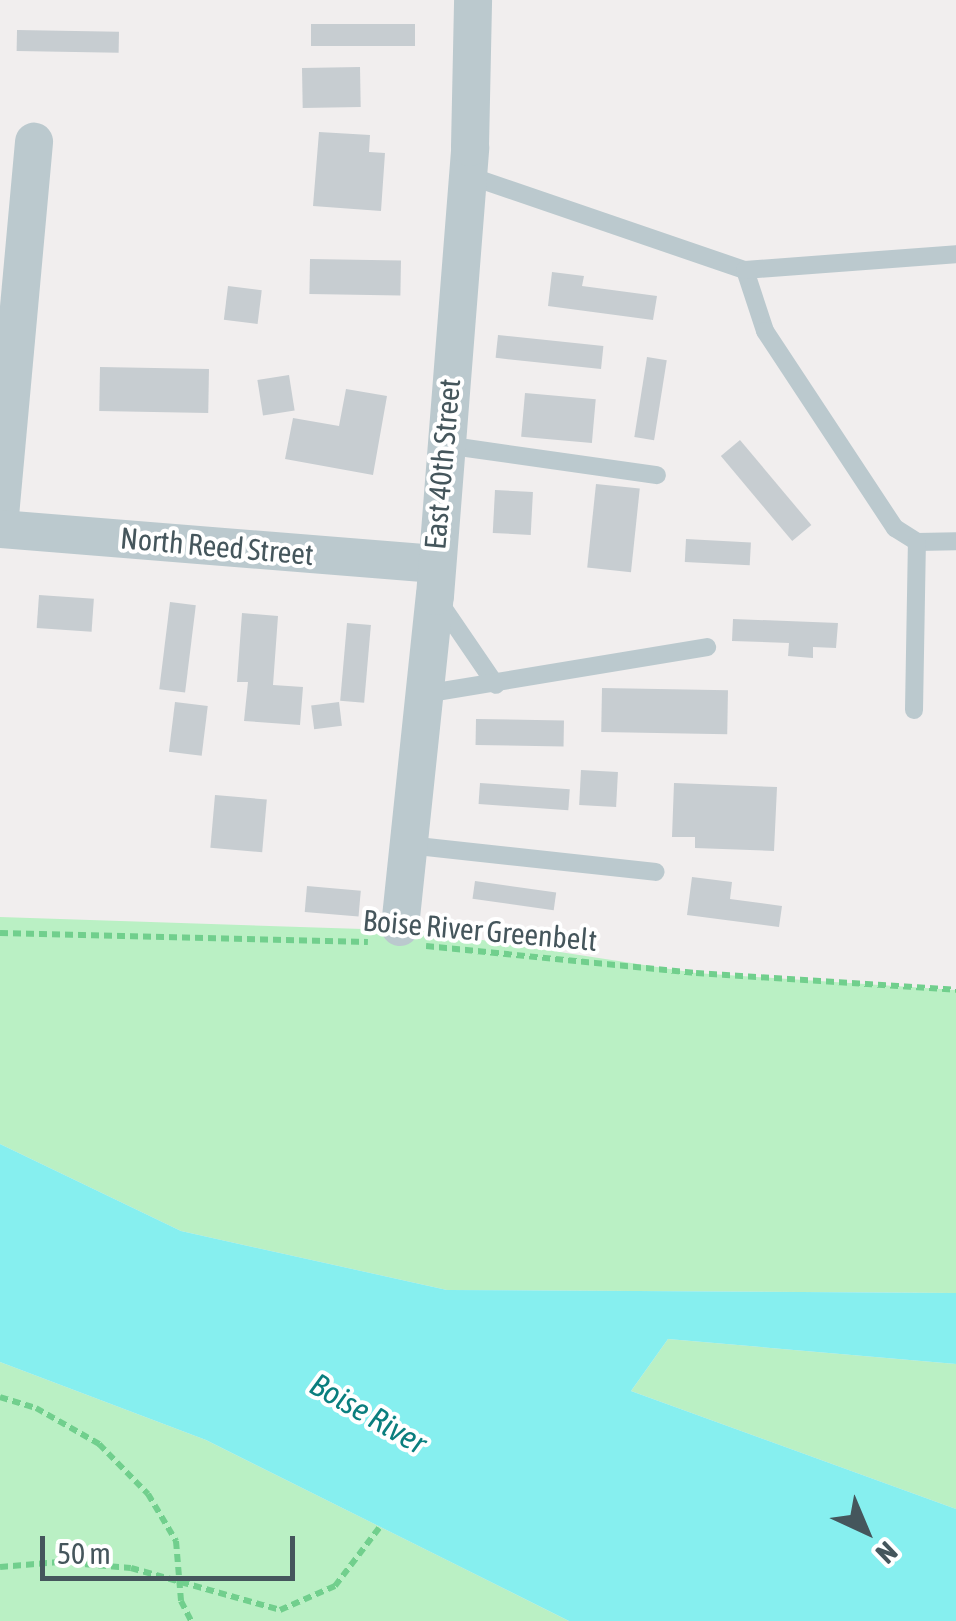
<!DOCTYPE html>
<html>
<head>
<meta charset="utf-8">
<style>
  body { margin:0 }
  #map { position:relative; width:956px; height:1621px; overflow:hidden; background:#f1eeee; font-family:"Asap Condensed",sans-serif }
  div>[style] { position:absolute }
  .green>* { inset:0; background:#baf0c4 }
  .water>* { inset:0; background:#86efef }
  .building>* { inset:0; background:#c7cdd1; transform-origin:0 0 }
  .path>* { height:6px; margin-top:-3px; transform-origin:0; background:repeating-linear-gradient(90deg,#71cf8d 0 8px,transparent 0 13px) }
  .lane>* { height:18px; margin:-9px; padding:0 9px; transform-origin:9px; border-radius:9px; background:#bbc9ce }
  .street>* { height:38px; margin:-19px; padding:0 19px; transform-origin:19px; border-radius:19px; background:#bbc9ce }
  span { translate:-50% -50%; white-space:nowrap; text-align:center; line-height:1.15; -webkit-text-stroke:8px #fff; paint-order:stroke }
  .street-label { font-size:30px; color:#45565c }
  .water-label { font-size:32px; color:#0a7e7e; font-style:italic }
  .north { position:absolute; left:816px; top:1481px; width:100px; height:100px; -webkit-text-stroke:8px #fff; paint-order:stroke; rotate:136deg; font-size:28px; font-weight:700; line-height:40px; text-align:center; color:#45565c }
  .north::after { content:''; display:block; margin:auto; width:35px; height:45px; background:#45565c; clip-path:polygon(50% 0,100% 100%,50% 72%,0 100%) }
  .scale { position:absolute; left:40px; top:1536px; width:255px; height:45px; box-sizing:border-box; border:5px solid #45565c; border-top:0; padding-left:12px; font-size:30px; line-height:35px; white-space:nowrap; color:#45565c; -webkit-text-stroke:8px #fff; paint-order:stroke }
</style>
</head>
<body>
<div id="map">
  <div class="green">
    <i style="clip-path:polygon(0 917px,424px 931px,696px 973px,956px 990px,956px 1293px,447px 1290px,181px 1231px,0 1144px)"></i>
    <i style="clip-path:polygon(668px 1339px,956px 1364px,956px 1509px,631px 1391px)"></i>
    <i style="clip-path:polygon(0 1362px,206px 1440px,569px 1621px,0 1621px)"></i>
  </div>
  <div class="water">
    <i style="clip-path:polygon(0 1144px,181px 1231px,447px 1290px,956px 1293px,956px 1364px,668px 1339px,631px 1391px,956px 1509px,956px 1621px,569px 1621px,206px 1440px,0 1362px)"></i>
  </div>
  <div class="building">
    <i style="left:311px;top:24px;width:104px;height:22px"></i>
    <i style="left:17px;top:30px;width:102px;height:21px;rotate:1deg"></i>
    <i style="left:360px;top:67px;width:40px;height:58px;rotate:89deg"></i>
    <i style="clip-path:polygon(319px 132px,370px 135px,369px 152px,385px 153px,381px 211px,313px 206px)"></i>
    <i style="left:310px;top:259px;width:91px;height:35px;rotate:1deg"></i>
    <i style="clip-path:polygon(552px 272px,584px 276px,582px 286px,657px 296px,653px 320px,548px 306px)"></i>
    <i style="left:228px;top:286px;width:34px;height:34px;rotate:7deg"></i>
    <i style="left:498px;top:335px;width:106px;height:23px;rotate:6deg"></i>
    <i style="left:647px;top:357px;width:20px;height:81px;rotate:9deg"></i>
    <i style="left:100px;top:367px;width:109px;height:44px;rotate:1deg"></i>
    <i style="left:289px;top:375px;width:36px;height:32px;rotate:81deg"></i>
    <i style="clip-path:polygon(346px 389px,387px 396px,373px 475px,285px 459px,293px 418px,339px 426px)"></i>
    <i style="left:525px;top:393px;width:71px;height:44px;rotate:5deg"></i>
    <i style="left:740px;top:440px;width:111px;height:25px;rotate:50deg"></i>
    <i style="left:596px;top:484px;width:44px;height:84px;rotate:6deg"></i>
    <i style="left:495px;top:490px;width:38px;height:43px;rotate:3deg"></i>
    <i style="left:686px;top:539px;width:65px;height:23px;rotate:3deg"></i>
    <i style="left:39px;top:595px;width:55px;height:33px;rotate:4deg"></i>
    <i style="left:170px;top:602px;width:26px;height:88px;rotate:7deg"></i>
    <i style="clip-path:polygon(242px 613px,278px 616px,273px 685px,303px 687px,300px 725px,244px 721px,248px 682px,237px 682px)"></i>
    <i style="clip-path:polygon(733px 619px,838px 623px,836px 648px,813px 647px,813px 658px,788px 656px,789px 643px,732px 641px)"></i>
    <i style="left:347px;top:623px;width:24px;height:78px;rotate:5deg"></i>
    <i style="left:602px;top:688px;width:126px;height:44px;rotate:1deg"></i>
    <i style="left:175px;top:702px;width:33px;height:50px;rotate:7deg"></i>
    <i style="left:339px;top:702px;width:24px;height:28px;rotate:83deg"></i>
    <i style="left:476px;top:719px;width:88px;height:26px;rotate:1deg"></i>
    <i style="left:581px;top:770px;width:37px;height:35px;rotate:3deg"></i>
    <i style="left:480px;top:783px;width:90px;height:21px;rotate:4deg"></i>
    <i style="clip-path:polygon(674px 783px,777px 787px,774px 851px,695px 848px,695px 837px,672px 837px)"></i>
    <i style="left:215px;top:795px;width:52px;height:53px;rotate:5deg"></i>
    <i style="clip-path:polygon(692px 877px,732px 882px,730px 899px,782px 906px,779px 927px,687px 915px)"></i>
    <i style="left:475px;top:881px;width:82px;height:18px;rotate:8deg"></i>
    <i style="left:307px;top:886px;width:54px;height:26px;rotate:5deg"></i>
  </div>
  <div class="path">
    <i style="left:0;top:933px;width:368px;rotate:1.4deg"></i>
    <i style="left:426px;top:946px;width:271px;rotate:5.7deg"></i>
    <i style="left:696px;top:973px;width:261px;rotate:3.7deg"></i>
    <i style="left:0;top:1397px;width:38px;rotate:17deg"></i>
    <i style="left:36px;top:1408px;width:73px;rotate:29.7deg"></i>
    <i style="left:99px;top:1444px;width:70px;rotate:45.6deg"></i>
    <i style="left:148px;top:1494px;width:55px;rotate:59.2deg"></i>
    <i style="left:176px;top:1541px;width:60px;rotate:85.2deg"></i>
    <i style="left:181px;top:1601px;width:22px;rotate:63deg"></i>
    <i style="left:0;top:1567px;width:59px;rotate:-4.8deg"></i>
    <i style="left:59px;top:1562px;width:72px;rotate:4.8deg"></i>
    <i style="left:131px;top:1568px;width:155px;rotate:15.7deg"></i>
    <i style="left:280px;top:1610px;width:60px;rotate:-23.6deg"></i>
    <i style="left:335px;top:1586px;width:73px;rotate:-52.8deg"></i>
  </div>
  <div class="lane">
    <i style="left:467px;top:175px;width:294px;rotate:18.9deg"></i>
    <i style="left:745px;top:270px;width:64px;rotate:71.8deg"></i>
    <i style="left:765px;top:331px;width:236px;rotate:56.6deg"></i>
    <i style="left:895px;top:528px;width:26px;rotate:32deg"></i>
    <i style="left:917px;top:542px;width:39px;rotate:-1deg"></i>
    <i style="left:745px;top:270px;width:212px;rotate:-4.3deg"></i>
    <i style="left:445px;top:445px;width:214px;rotate:8.1deg"></i>
    <i style="left:440px;top:603px;width:99px;rotate:55.7deg"></i>
    <i style="left:424px;top:694px;width:287px;rotate:-9.4deg"></i>
    <i style="left:914px;top:710px;width:168px;rotate:-89deg"></i>
    <i style="left:408px;top:845px;width:249px;rotate:6.2deg"></i>
  </div>
  <div class="street">
    <i style="left:0;top:516px;width:376px;rotate:-84.8deg"></i>
    <i style="left:0;top:529px;width:434px;rotate:4.6deg"></i>
    <i style="left:400px;top:927px;width:333px;rotate:-84deg"></i>
    <i style="left:435px;top:596px;width:450px;rotate:-85.5deg"></i>
    <i style="left:470px;top:147px;width:147px;rotate:-88.8deg"></i>
  </div>
  <div class="street-label">
    <span style="left:442px;top:464px;rotate:-85deg">East 40th Street</span>
    <span style="left:217px;top:546px;rotate:5deg">North Reed Street</span>
    <span style="left:480px;top:930px;rotate:5deg">Boise River Greenbelt</span>
  </div>
  <div class="water-label">
    <span style="left:368px;top:1414px;rotate:30deg">Boise River</span>
  </div>
  <div class="north">N</div>
  <div class="scale">50 m</div>
</div>
</body>
</html>
